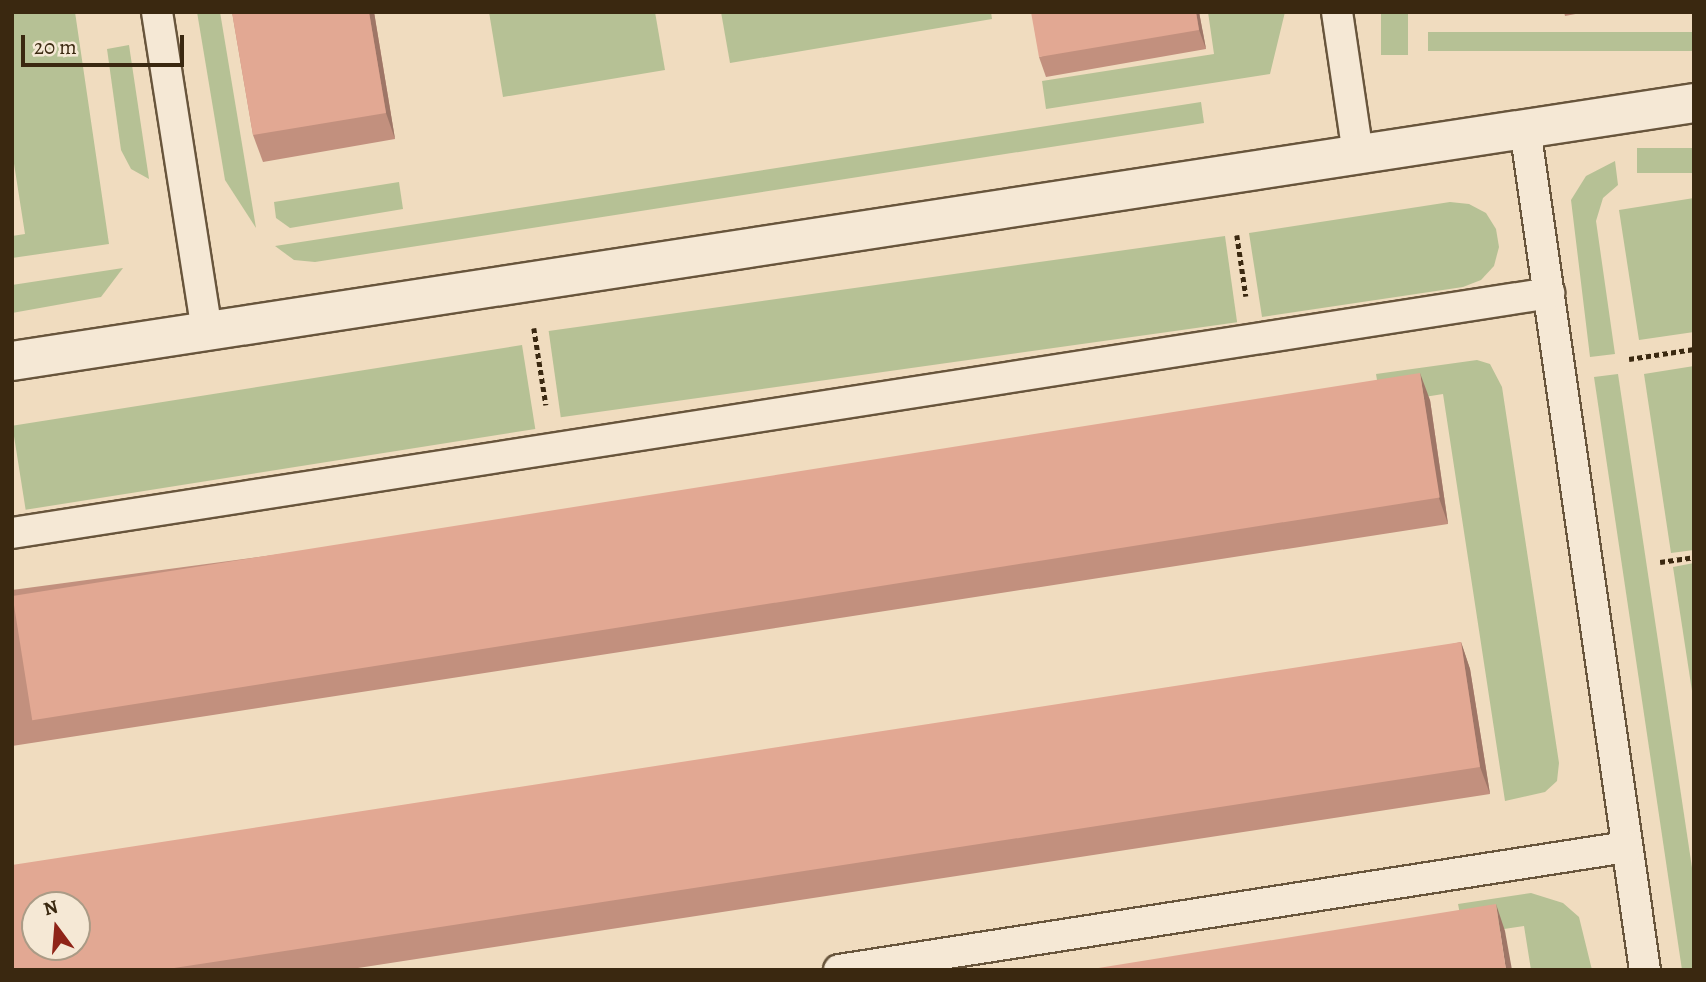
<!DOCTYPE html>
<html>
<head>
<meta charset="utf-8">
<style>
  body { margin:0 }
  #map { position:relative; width:1706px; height:982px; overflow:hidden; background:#f0dcbf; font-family:Alegreya,serif }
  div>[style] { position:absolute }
  .green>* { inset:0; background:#b6c195; transform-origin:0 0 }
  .path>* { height:4.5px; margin-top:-2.25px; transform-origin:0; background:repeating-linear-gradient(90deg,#3a2810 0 5px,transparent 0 8.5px) }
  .roads { filter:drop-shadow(2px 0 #68553c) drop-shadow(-2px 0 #68553c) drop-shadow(0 2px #68553c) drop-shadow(0 -2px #68553c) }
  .service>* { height:30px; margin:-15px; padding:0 15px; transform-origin:15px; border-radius:15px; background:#f5e8d5 }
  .minor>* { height:38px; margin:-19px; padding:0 19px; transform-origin:19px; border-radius:19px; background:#f5e8d5 }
  .wall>* { inset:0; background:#c2907e }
  .shaded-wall>* { inset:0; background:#9e7667 }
  .building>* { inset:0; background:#e2a893; transform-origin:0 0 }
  span { translate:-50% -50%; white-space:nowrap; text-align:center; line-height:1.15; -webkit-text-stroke:5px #f5e8d5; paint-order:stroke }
  .frame { position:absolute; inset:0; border:14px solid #3a2810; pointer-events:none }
  .north { position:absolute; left:21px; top:891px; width:70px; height:70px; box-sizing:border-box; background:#f5e8d5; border:2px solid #aa9b86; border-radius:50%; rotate:344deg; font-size:19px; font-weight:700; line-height:28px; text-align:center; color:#3a2810 }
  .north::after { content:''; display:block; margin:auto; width:24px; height:32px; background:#8f2418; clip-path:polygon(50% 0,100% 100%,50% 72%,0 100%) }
  .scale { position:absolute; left:21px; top:35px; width:163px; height:32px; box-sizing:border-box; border:4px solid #3a2810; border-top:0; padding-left:9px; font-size:21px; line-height:24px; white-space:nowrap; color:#3a2810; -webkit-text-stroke:5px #f5e8d5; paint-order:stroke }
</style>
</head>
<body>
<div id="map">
  <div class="green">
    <i style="clip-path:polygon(12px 12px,75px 12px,109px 244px,12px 258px,12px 236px,25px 234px,12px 151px)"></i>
    <i style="clip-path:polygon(197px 12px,220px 12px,256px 228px,225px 180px)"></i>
    <i style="clip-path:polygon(489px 12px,655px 12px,665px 70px,503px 97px)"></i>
    <i style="clip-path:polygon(721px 12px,991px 12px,992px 19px,730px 63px)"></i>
    <i style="clip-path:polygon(1208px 12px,1285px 12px,1270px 74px,1046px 109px,1042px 81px,1214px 54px)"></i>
    <i style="left:1381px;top:12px;width:27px;height:43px"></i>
    <i style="left:1694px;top:32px;width:19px;height:266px;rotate:90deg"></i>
    <i style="clip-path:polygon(129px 45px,149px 179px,131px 169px,121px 150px,107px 49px)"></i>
    <i style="clip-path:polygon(1201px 102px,1204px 123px,315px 262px,294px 260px,275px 246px)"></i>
    <i style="left:1694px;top:148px;width:25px;height:57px;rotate:90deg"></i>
    <i style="clip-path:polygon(1615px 161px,1618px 185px,1603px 198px,1596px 221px,1615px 354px,1590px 357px,1571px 200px,1586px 176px)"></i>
    <i style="clip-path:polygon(399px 182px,403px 209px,290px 228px,276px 218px,274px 202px)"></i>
    <i style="clip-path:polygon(1694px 198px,1694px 332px,1639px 340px,1619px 210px)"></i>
    <i style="clip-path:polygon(1450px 202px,1469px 204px,1486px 213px,1496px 229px,1499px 247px,1494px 266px,1481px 280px,1463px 287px,1262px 317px,1249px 233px)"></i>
    <i style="left:1225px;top:236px;width:87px;height:683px;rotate:82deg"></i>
    <i style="clip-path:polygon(123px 268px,101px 297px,12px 313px,12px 285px)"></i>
    <i style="left:522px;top:345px;width:85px;height:516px;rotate:81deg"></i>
    <i style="clip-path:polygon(1477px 360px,1490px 364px,1502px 387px,1559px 763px,1557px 781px,1545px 792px,1505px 801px,1443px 394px,1381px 404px,1376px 374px)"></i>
    <i style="clip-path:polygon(1694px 366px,1694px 550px,1671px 553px,1644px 374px)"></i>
    <i style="clip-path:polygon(1618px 374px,1694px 881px,1694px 970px,1682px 970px,1594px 377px)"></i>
    <i style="clip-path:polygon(1694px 563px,1694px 704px,1673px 567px)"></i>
    <i style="clip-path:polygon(1531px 893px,1563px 903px,1579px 917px,1592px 970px,1531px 970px,1524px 926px,1464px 935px,1458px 904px)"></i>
  </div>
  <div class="path">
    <i style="left:1237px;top:235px;width:62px;rotate:81.6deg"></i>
    <i style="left:534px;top:328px;width:78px;rotate:81.1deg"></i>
    <i style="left:1629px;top:359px;width:66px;rotate:-8.7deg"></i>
    <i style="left:1660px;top:562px;width:34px;rotate:-8deg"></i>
  </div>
  <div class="roads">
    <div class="service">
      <i style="left:157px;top:12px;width:323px;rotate:81.1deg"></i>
      <i style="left:1337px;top:12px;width:144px;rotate:81.6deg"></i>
      <i style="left:1525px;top:128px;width:851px;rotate:81.89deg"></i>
      <i style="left:12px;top:533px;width:1556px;rotate:-8.87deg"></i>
      <i style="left:839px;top:970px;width:797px;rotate:-8.88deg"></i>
    </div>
    <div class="minor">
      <i style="left:12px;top:361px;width:1702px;rotate:-8.72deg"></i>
    </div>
  </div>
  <div class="wall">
    <i style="clip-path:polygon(232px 12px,374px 12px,395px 139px,263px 162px,253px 135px)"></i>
    <i style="clip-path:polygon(1199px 12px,1206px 49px,1046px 77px,1039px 57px)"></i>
    <i style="clip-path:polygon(1564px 12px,1586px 12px,1565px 16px)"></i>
    <i style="clip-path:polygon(1430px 400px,1448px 524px,12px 746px,12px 590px)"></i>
    <i style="clip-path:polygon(1461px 642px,1470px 669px,1490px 794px,345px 970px,12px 970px)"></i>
  </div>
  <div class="shaded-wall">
    <i style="clip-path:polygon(369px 12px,374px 12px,395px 139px,386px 113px)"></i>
    <i style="clip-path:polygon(1196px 12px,1199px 12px,1206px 49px,1199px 30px)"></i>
    <i style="clip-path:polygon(1420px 373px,1430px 400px,1448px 524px,1439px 498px)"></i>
    <i style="clip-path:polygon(1461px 642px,1470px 669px,1490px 794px,1480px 767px)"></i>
    <i style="clip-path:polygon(1496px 904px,1505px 931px,1512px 970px,1506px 970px)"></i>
  </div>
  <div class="building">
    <i style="clip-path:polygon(232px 12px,369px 12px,386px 113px,253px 135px)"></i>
    <i style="clip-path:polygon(1031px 12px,1196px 12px,1199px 30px,1039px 57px)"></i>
    <i style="left:1420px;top:373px;width:126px;height:1425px;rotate:81deg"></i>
    <i style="clip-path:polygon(evenodd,1461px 642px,1480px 767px,161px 970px,12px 970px,12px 865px,1461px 642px,35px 905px,77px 905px,77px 947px,35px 947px,35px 905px)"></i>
    <i style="clip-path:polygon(1496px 904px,1506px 970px,1086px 970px)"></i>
  </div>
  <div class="frame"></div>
  <div class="north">N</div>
  <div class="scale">20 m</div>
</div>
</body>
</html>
